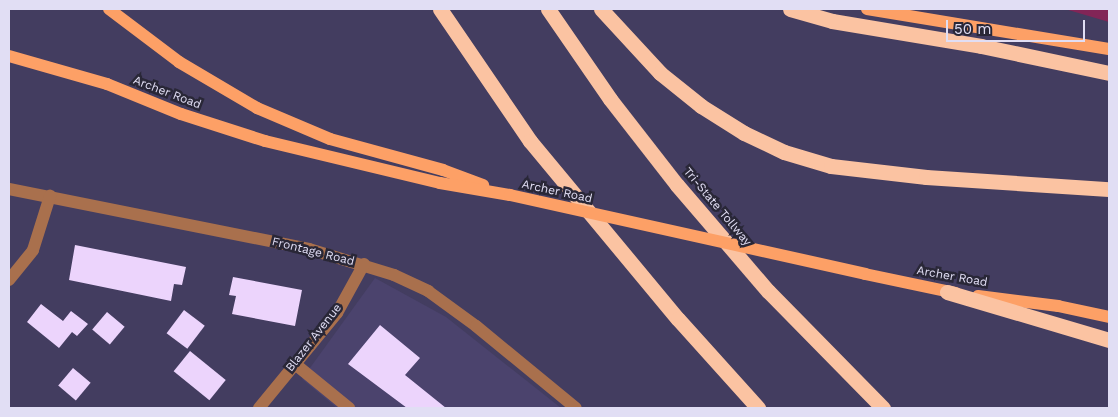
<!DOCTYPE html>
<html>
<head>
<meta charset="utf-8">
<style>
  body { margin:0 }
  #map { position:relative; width:1118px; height:417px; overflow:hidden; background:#433d60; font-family:"Work Sans",sans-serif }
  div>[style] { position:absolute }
  .built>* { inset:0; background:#4b436d }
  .green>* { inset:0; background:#822557 }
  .building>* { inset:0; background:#ecd4fc; transform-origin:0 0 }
  .minor>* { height:12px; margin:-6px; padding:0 6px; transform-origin:6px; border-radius:6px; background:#a9704d }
  .major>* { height:12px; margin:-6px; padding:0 6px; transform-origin:6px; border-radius:6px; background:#fda066 }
  .highway>* { height:15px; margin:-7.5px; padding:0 7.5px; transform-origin:7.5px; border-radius:7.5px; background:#fbc3a2 }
  .major-bridge>* { height:12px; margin:-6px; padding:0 6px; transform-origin:6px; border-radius:6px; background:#fda066 }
  span { translate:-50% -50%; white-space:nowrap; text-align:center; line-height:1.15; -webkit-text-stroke:5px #292737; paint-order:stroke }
  .street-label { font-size:12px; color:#e1def4 }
  .frame { position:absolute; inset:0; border:10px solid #e1def4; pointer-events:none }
  .scale { position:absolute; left:946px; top:20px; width:139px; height:22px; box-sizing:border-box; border:2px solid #e1def4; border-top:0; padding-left:6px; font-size:15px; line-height:18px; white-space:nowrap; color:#e1def4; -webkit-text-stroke:4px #292737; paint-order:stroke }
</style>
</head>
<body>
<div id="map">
  <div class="built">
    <i style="clip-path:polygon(375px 278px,446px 317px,561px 408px,337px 408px,302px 379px)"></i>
  </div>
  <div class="green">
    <i style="clip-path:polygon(1065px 9px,1109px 9px,1109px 22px,1092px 17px)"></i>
  </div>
  <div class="building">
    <i style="clip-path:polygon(75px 245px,186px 267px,182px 285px,174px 284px,171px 301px,69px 280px)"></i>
    <i style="clip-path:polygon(233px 277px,302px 290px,295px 326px,232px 314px,236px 296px,229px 295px)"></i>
    <i style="clip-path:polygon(41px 304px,63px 321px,71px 311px,88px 324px,77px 336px,72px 332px,59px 348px,27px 322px)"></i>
    <i style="left:184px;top:310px;width:26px;height:29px;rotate:37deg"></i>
    <i style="left:107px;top:312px;width:23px;height:23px;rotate:40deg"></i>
    <i style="clip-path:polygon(380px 325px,420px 358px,405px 375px,446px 408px,407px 408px,348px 364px)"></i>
    <i style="left:190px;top:351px;width:46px;height:26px;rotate:39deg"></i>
    <i style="left:73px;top:368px;width:23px;height:23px;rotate:40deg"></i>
  </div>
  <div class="minor">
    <i style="left:9px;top:189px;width:306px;rotate:11.3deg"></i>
    <i style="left:309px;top:249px;width:89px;rotate:17deg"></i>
    <i style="left:394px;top:275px;width:38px;rotate:25deg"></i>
    <i style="left:428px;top:291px;width:59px;rotate:36.1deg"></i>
    <i style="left:476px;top:326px;width:129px;rotate:39.4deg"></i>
    <i style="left:9px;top:280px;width:38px;rotate:-51deg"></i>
    <i style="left:33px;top:250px;width:57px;rotate:-72.5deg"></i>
    <i style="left:295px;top:364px;width:70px;rotate:39.2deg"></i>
    <i style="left:259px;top:408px;width:123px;rotate:-50.6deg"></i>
    <i style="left:337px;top:313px;width:56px;rotate:-61.1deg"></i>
  </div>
  <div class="major">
    <i style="left:109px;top:9px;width:88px;rotate:37.1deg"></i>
    <i style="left:179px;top:62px;width:91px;rotate:30.5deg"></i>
    <i style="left:257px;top:108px;width:79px;rotate:23deg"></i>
    <i style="left:330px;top:139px;width:117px;rotate:15.3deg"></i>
    <i style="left:443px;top:170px;width:43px;rotate:20.6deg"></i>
    <i style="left:867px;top:9px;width:245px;rotate:9.4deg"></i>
    <i style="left:9px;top:56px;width:102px;rotate:15.9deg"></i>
    <i style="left:107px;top:84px;width:80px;rotate:22.1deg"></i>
    <i style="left:181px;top:114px;width:88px;rotate:17.8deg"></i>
    <i style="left:265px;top:141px;width:180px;rotate:13.5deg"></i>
    <i style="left:440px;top:183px;width:71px;rotate:9.7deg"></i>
    <i style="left:865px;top:274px;width:93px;rotate:11.8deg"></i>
    <i style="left:978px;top:296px;width:81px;rotate:7.1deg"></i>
    <i style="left:1058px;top:306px;width:52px;rotate:12.2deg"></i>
  </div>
  <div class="highway">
    <i style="left:440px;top:9px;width:160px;rotate:55.7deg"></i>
    <i style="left:530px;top:141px;width:231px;rotate:50.3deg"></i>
    <i style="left:678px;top:319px;width:120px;rotate:48deg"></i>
    <i style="left:548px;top:9px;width:109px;rotate:55.4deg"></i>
    <i style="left:610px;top:99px;width:109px;rotate:52.1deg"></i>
    <i style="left:677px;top:185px;width:140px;rotate:49.4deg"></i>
    <i style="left:768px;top:291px;width:164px;rotate:45.5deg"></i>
    <i style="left:601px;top:9px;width:87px;rotate:47.3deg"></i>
    <i style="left:660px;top:73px;width:53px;rotate:38.8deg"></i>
    <i style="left:701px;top:106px;width:51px;rotate:32.1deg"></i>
    <i style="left:744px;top:133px;width:44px;rotate:25.4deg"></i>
    <i style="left:784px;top:152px;width:49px;rotate:16.6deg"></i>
    <i style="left:831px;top:166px;width:96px;rotate:6.6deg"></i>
    <i style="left:926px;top:177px;width:183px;rotate:3.8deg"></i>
    <i style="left:790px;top:9px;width:44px;rotate:15.9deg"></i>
    <i style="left:832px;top:21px;width:151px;rotate:9.5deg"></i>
    <i style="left:981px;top:46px;width:131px;rotate:11.9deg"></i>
    <i style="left:947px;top:292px;width:169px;rotate:16.5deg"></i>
  </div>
  <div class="major-bridge">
    <i style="left:510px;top:195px;width:364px;rotate:12.5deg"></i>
  </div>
  <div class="street-label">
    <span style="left:167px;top:93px;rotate:21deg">Archer Road</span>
    <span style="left:557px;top:192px;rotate:12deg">Archer Road</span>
    <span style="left:717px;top:207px;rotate:50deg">Tri-State Tollway</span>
    <span style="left:313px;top:252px;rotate:14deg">Frontage Road</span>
    <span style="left:952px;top:277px;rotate:10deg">Archer Road</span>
    <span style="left:314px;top:338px;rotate:-52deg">Blazer Avenue</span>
  </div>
  <div class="frame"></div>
  <div class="scale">50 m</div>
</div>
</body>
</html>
